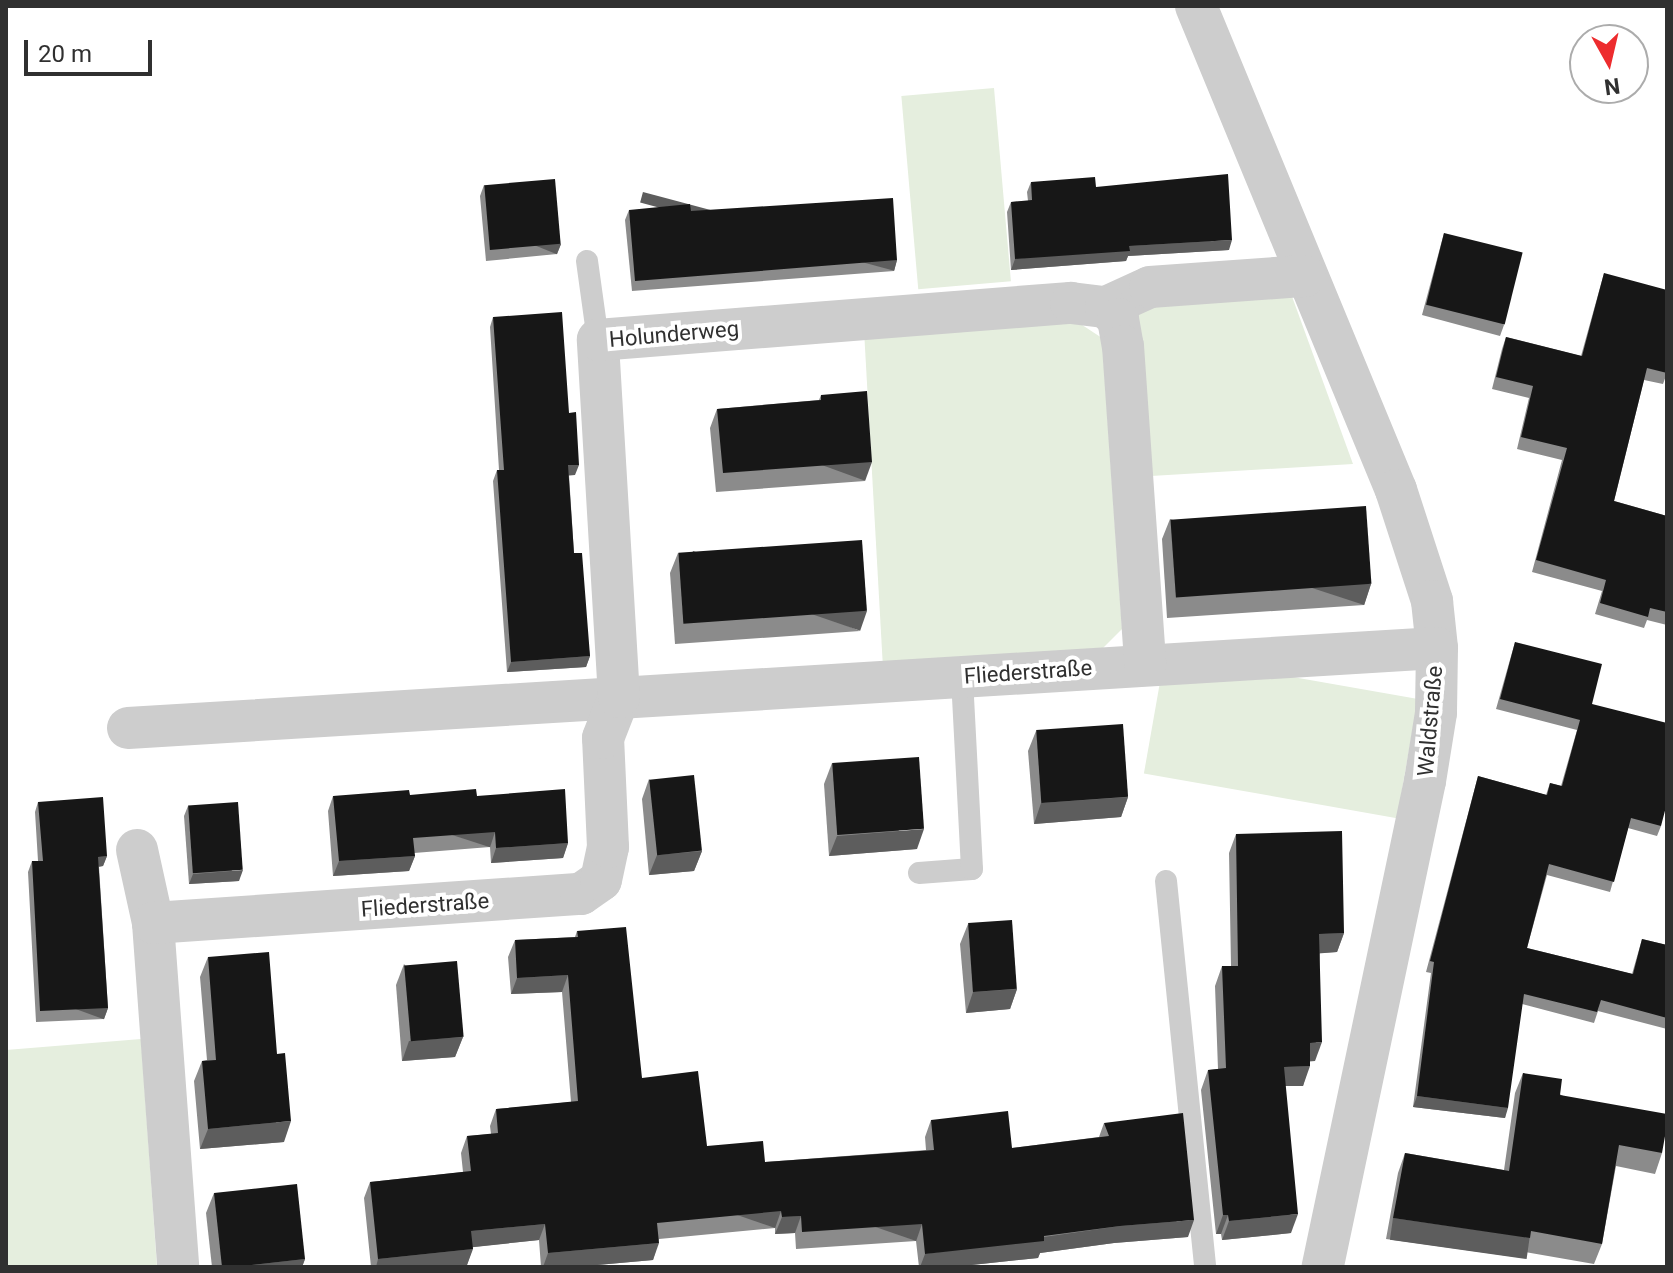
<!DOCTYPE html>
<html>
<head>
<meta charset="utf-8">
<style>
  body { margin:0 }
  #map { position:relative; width:1673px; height:1273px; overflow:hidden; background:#fff; font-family:Roboto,sans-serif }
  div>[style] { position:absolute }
  .green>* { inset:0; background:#e5eede; transform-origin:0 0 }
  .lane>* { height:22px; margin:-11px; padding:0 11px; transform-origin:11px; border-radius:11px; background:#cdcdcd }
  .street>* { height:42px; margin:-21px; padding:0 21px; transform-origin:21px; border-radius:21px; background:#cdcdcd }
  .wall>* { inset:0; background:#8b8b8b }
  .shaded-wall>* { inset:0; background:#5d5d5d; transform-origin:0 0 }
  .building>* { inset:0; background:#171717; transform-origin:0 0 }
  span { translate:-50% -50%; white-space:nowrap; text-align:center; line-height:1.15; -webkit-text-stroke:8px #fff; paint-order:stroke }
  .street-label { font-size:22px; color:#303030 }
  .frame { position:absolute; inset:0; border:8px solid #303030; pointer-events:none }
  .north { position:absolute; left:1569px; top:24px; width:80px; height:80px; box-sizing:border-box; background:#fff; border:2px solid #acacac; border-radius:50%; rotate:172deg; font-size:22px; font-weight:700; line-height:32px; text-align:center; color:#303030 }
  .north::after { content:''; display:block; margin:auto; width:28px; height:36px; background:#ed2c2e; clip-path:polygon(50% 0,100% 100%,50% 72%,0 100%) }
  .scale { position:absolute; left:24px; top:40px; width:128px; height:36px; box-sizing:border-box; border:4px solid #303030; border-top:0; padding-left:10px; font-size:24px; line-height:28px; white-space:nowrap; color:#303030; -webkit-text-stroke:6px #fff; paint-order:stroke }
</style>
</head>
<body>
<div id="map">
  <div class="green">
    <i style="left:994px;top:88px;width:194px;height:93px;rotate:85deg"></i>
    <i style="clip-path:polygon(1290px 291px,1353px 464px,1151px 476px,1138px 312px,1152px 299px)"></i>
    <i style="clip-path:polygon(1073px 319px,1102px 338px,1122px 629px,1100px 651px,883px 668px,864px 330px)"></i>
    <i style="left:1418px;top:699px;width:121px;height:257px;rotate:100deg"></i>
    <i style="clip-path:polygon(141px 1039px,157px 1267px,6px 1267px,6px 1050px)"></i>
  </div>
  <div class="lane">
    <i style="left:587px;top:261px;width:80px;rotate:82.1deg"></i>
    <i style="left:919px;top:873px;width:53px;rotate:-4.3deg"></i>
    <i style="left:972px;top:869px;width:192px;rotate:-93deg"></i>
    <i style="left:1166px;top:881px;width:388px;rotate:84.2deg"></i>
  </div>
  <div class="street">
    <i style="left:1196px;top:6px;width:524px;rotate:67.55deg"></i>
    <i style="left:1396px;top:490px;width:117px;rotate:72deg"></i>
    <i style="left:1432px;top:601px;width:47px;rotate:83.9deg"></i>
    <i style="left:1437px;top:648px;width:65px;rotate:90.9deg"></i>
    <i style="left:1436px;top:713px;width:69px;rotate:99.2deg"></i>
    <i style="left:1425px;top:781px;width:497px;rotate:101.9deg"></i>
    <i style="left:1106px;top:307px;width:48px;rotate:-24.4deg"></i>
    <i style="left:1150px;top:287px;width:155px;rotate:-4.1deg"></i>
    <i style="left:128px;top:728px;width:1311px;rotate:-3.5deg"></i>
    <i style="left:137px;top:850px;width:75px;rotate:77.6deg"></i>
    <i style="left:153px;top:923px;width:345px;rotate:85.8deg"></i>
    <i style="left:153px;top:923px;width:429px;rotate:-3.9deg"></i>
    <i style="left:581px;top:894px;width:24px;rotate:-35deg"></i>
    <i style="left:601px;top:880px;width:34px;rotate:-78deg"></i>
    <i style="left:608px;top:847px;width:109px;rotate:-92.6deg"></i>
    <i style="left:603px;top:738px;width:44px;rotate:-68.7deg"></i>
    <i style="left:619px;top:697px;width:358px;rotate:-93.4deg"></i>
    <i style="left:598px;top:340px;width:474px;rotate:-4.5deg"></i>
    <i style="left:1071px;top:303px;width:35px;rotate:7deg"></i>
    <i style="left:1106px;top:307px;width:17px;rotate:45deg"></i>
    <i style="left:1118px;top:319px;width:27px;rotate:80deg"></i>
    <i style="left:1123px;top:346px;width:318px;rotate:86deg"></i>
  </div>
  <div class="wall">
    <i style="clip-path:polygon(1031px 182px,1096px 187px,1229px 250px,1128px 256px,1126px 261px,1011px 270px,1007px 212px,1011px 202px,1028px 201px,1027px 192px)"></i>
    <i style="clip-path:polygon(484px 185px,561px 244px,557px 254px,486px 261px,480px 196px)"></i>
    <i style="clip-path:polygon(629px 210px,691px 211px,897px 260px,894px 271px,632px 291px,625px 220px)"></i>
    <i style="clip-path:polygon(1444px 233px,1504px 325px,1500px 336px,1422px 315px)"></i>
    <i style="clip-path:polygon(1604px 273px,1667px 373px,1663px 384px,1644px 380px,1614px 501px,1667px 516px,1667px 625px,1647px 620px,1644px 628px,1595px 614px,1602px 591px,1532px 572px,1562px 460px,1517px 449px,1529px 398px,1492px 389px,1502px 349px,1506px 337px,1581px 356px)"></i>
    <i style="clip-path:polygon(493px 317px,569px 413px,575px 475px,569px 475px,574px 553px,590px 656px,586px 667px,507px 672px,493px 481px,497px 470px,499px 470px,490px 327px)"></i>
    <i style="clip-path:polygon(821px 395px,865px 481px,716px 492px,710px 428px,717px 409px,819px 400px)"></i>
    <i style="clip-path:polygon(1170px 519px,1371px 584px,1364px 605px,1167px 618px,1162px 539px)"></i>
    <i style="clip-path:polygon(678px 553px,860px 631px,675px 644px,670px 573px)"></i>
    <i style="clip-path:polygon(1515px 642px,1592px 704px,1661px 826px,1657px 836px,1628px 828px,1610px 892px,1547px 875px,1527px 948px,1632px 974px,1642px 939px,1667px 945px,1667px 1029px,1598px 1011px,1594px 1023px,1522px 1004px,1505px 1118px,1413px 1107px,1431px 973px,1426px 972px,1478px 776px,1546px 795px,1550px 783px,1561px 786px,1577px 730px,1496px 709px)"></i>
    <i style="clip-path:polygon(1036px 731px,1128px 797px,1121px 817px,1034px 824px,1028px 751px)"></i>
    <i style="clip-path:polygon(832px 763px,917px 849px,829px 856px,824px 784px)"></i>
    <i style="clip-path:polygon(649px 779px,702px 851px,694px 871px,649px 875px,642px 799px)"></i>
    <i style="clip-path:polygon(410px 795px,477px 796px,568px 843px,563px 858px,491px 863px,490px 847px,414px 853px,415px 856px,409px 871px,333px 876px,328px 811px,333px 796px)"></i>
    <i style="clip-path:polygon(38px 802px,107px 856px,103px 866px,99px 867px,108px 1008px,104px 1019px,36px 1022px,28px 872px,32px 861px,38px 861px,35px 812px)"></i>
    <i style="clip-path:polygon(188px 806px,239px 881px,189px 884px,184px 816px)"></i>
    <i style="clip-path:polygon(1236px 834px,1344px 933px,1337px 952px,1320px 953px,1315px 1061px,1310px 1061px,1303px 1086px,1285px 1086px,1291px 1233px,1222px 1240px,1221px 1234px,1216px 1234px,1201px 1090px,1208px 1070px,1218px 1069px,1215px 986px,1222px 966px,1231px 966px,1229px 853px)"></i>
    <i style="clip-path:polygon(968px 924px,1017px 989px,1010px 1009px,966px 1013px,960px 944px)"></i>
    <i style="clip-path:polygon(577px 931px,642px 1078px,707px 1146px,765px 1162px,926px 1150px,925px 1137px,931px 1120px,1012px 1148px,1099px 1137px,1104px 1123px,1188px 1237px,1114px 1243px,1040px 1253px,1038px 1258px,953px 1267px,919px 1267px,916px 1241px,796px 1249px,795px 1233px,775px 1234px,775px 1228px,659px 1239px,653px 1260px,575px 1267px,541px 1267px,539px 1240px,473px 1247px,467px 1265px,452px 1267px,371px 1267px,364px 1198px,370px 1182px,463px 1172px,461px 1153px,467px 1136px,491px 1134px,490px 1126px,496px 1109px,571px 1102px,562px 992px,511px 994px,508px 957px,515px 940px,575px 937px)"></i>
    <i style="clip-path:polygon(208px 957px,284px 1142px,200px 1149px,194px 1081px,202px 1061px,207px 1060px,200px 977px)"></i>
    <i style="clip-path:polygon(404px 964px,463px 1037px,455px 1057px,402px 1061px,396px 985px)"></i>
    <i style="clip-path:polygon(1523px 1073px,1662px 1153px,1655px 1174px,1616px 1166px,1602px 1244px,1594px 1264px,1525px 1252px,1523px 1258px,1386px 1239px,1398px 1173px,1405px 1153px,1504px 1170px,1515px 1093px)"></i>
    <i style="clip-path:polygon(214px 1193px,305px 1259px,302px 1267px,212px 1267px,206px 1213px)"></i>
  </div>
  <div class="shaded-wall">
    <i style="clip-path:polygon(1232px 240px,1229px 250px,1128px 256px,1126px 261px,1011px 270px,1015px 259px,1129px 246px)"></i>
    <i style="left:561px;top:244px;width:11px;height:72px;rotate:112deg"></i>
    <i style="left:897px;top:260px;width:11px;height:263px;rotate:105deg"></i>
    <i style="left:872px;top:462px;width:20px;height:149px;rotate:110deg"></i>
    <i style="clip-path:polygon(568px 465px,579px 465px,575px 475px,564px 476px)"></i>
    <i style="left:1371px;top:584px;width:22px;height:197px;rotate:108deg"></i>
    <i style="left:867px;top:611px;width:21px;height:184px;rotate:109deg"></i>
    <i style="clip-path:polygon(590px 656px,586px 667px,507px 672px,511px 662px)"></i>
    <i style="clip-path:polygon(1128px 797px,1121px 817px,1034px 824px,1041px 803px)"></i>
    <i style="clip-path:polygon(924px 829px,917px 849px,829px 856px,837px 836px)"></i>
    <i style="left:495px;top:832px;width:16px;height:82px;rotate:108deg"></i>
    <i style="clip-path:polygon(568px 843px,563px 858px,491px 863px,496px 848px)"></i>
    <i style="clip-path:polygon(702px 851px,694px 871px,649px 875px,657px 855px)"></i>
    <i style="clip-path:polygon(107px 856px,103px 866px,94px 867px,98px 857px)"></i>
    <i style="clip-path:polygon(415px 856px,409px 871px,333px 876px,339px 861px)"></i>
    <i style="clip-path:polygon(243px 870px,239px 881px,189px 884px,193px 874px)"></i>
    <i style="clip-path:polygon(1344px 933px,1337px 952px,1312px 954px,1319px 934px)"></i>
    <i style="clip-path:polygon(568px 975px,562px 992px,511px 994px,517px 978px)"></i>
    <i style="clip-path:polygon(1017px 989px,1010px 1009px,966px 1013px,973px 992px)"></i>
    <i style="left:108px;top:1008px;width:12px;height:68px;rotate:110deg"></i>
    <i style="clip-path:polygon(463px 1037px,455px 1057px,402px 1061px,409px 1041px)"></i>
    <i style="clip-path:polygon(1322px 1042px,1315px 1061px,1303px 1062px,1310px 1043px)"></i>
    <i style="clip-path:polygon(1310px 1066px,1303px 1086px,1277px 1086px,1284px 1067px)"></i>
    <i style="clip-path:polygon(1417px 1096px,1508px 1108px,1505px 1118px,1413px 1107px)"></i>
    <i style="clip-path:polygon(291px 1121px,284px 1142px,200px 1149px,208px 1129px)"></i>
    <i style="left:781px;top:1211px;width:18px;height:125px;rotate:109deg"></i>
    <i style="clip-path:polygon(1298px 1214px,1291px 1233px,1222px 1240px,1229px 1221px)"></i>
    <i style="clip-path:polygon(1223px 1215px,1228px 1215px,1221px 1234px,1216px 1234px)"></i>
    <i style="clip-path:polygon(801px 1216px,795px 1233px,775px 1234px,782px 1217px)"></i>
    <i style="left:1393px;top:1218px;width:138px;height:22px;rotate:8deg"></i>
    <i style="clip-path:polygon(1194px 1220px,1188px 1237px,1114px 1243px,1040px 1253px,1038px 1258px,953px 1267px,920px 1267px,925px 1254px,1120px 1226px)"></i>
    <i style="clip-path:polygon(545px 1224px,539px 1240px,465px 1248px,471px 1231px)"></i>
    <i style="left:922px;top:1224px;width:18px;height:120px;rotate:109deg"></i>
    <i style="clip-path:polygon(659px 1243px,653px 1260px,575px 1267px,543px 1267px,548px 1253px)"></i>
    <i style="clip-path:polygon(473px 1249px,467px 1265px,452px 1267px,376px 1267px,378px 1259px)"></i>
    <i style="clip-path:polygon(305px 1259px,302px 1267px,234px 1267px)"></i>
  </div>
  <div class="building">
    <i style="clip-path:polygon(1228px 174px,1232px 240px,1129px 246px,1130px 251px,1015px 259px,1011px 202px,1032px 200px,1031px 182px,1095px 177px,1096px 187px)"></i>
    <i style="left:555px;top:179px;width:65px;height:71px;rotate:85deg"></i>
    <i style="clip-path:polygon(893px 198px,897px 260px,635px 281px,629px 210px,690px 204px,691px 211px)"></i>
    <i style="left:1444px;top:233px;width:81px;height:74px;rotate:14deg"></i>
    <i style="clip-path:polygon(1604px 273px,1667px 290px,1667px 373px,1647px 368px,1614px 501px,1667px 516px,1667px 612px,1650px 608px,1648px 617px,1600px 603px,1606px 580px,1536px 560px,1567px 448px,1521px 437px,1533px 386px,1496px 377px,1506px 337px,1582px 356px)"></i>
    <i style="clip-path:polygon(562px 312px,569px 413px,576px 412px,579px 465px,568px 465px,574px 553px,582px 553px,590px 656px,511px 662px,497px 470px,504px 470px,493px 317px)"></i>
    <i style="clip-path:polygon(867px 391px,872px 462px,723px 473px,717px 409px,821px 400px,821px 395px)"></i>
    <i style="left:1366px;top:506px;width:78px;height:196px;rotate:86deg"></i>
    <i style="left:862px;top:540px;width:71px;height:184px;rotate:86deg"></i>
    <i style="clip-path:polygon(1515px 642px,1602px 664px,1592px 704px,1667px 723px,1667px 803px,1661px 826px,1631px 818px,1614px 882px,1549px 864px,1527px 948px,1633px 974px,1642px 939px,1667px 945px,1667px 1018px,1601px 1000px,1597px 1012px,1524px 994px,1508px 1108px,1417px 1096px,1434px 962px,1430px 961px,1478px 776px,1547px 795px,1550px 783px,1562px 786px,1580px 720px,1500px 699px)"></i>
    <i style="left:1123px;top:724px;width:73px;height:87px;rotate:86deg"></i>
    <i style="left:919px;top:757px;width:72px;height:87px;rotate:86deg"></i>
    <i style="left:694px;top:775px;width:76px;height:45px;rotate:84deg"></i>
    <i style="clip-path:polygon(476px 789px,477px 796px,565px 789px,568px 843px,496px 848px,495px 832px,413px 838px,415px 856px,339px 861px,333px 796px,409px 790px,410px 795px)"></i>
    <i style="clip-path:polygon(103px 797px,107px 856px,98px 857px,108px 1008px,40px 1011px,32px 861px,43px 861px,38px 802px)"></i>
    <i style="left:238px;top:802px;width:68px;height:50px;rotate:86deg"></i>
    <i style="clip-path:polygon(1342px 831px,1344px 933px,1319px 934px,1322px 1042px,1310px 1043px,1310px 1066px,1284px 1067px,1298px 1214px,1229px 1221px,1228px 1215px,1223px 1215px,1208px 1070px,1226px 1068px,1222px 966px,1238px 966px,1236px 834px)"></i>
    <i style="left:1012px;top:920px;width:69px;height:44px;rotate:86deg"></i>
    <i style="clip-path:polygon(626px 927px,642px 1078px,698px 1071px,707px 1146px,763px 1141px,765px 1162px,934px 1150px,931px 1120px,1008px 1111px,1012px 1148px,1109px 1136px,1104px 1123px,1183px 1113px,1194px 1220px,1120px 1226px,1044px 1236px,1044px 1241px,925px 1254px,922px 1224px,802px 1232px,801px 1216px,782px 1217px,781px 1211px,657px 1223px,659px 1243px,548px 1253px,545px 1224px,471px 1231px,473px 1249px,378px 1259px,370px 1182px,471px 1171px,467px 1136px,498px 1133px,496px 1109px,578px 1101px,568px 975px,517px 978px,515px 940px,578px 937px,577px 931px)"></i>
    <i style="clip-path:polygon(269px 952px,277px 1054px,285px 1053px,291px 1121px,208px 1129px,202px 1061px,216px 1060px,208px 957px)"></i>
    <i style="left:457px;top:961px;width:76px;height:53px;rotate:85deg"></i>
    <i style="clip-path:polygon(1523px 1073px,1562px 1079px,1560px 1095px,1667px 1114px,1667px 1125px,1662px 1153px,1619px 1145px,1602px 1244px,1531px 1231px,1530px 1238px,1393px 1218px,1405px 1153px,1509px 1171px)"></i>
    <i style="clip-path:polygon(297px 1184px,305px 1259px,234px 1267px,222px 1267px,214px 1193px)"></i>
  </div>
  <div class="street-label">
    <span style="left:674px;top:334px;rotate:-5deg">Holunderweg</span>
    <span style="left:1028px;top:672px;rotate:-4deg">Fliederstraße</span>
    <span style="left:1430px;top:721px;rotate:-85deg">Waldstraße</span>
    <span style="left:425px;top:905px;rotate:-4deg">Fliederstraße</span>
  </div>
  <div class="frame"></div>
  <div class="north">N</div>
  <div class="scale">20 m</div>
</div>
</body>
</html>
